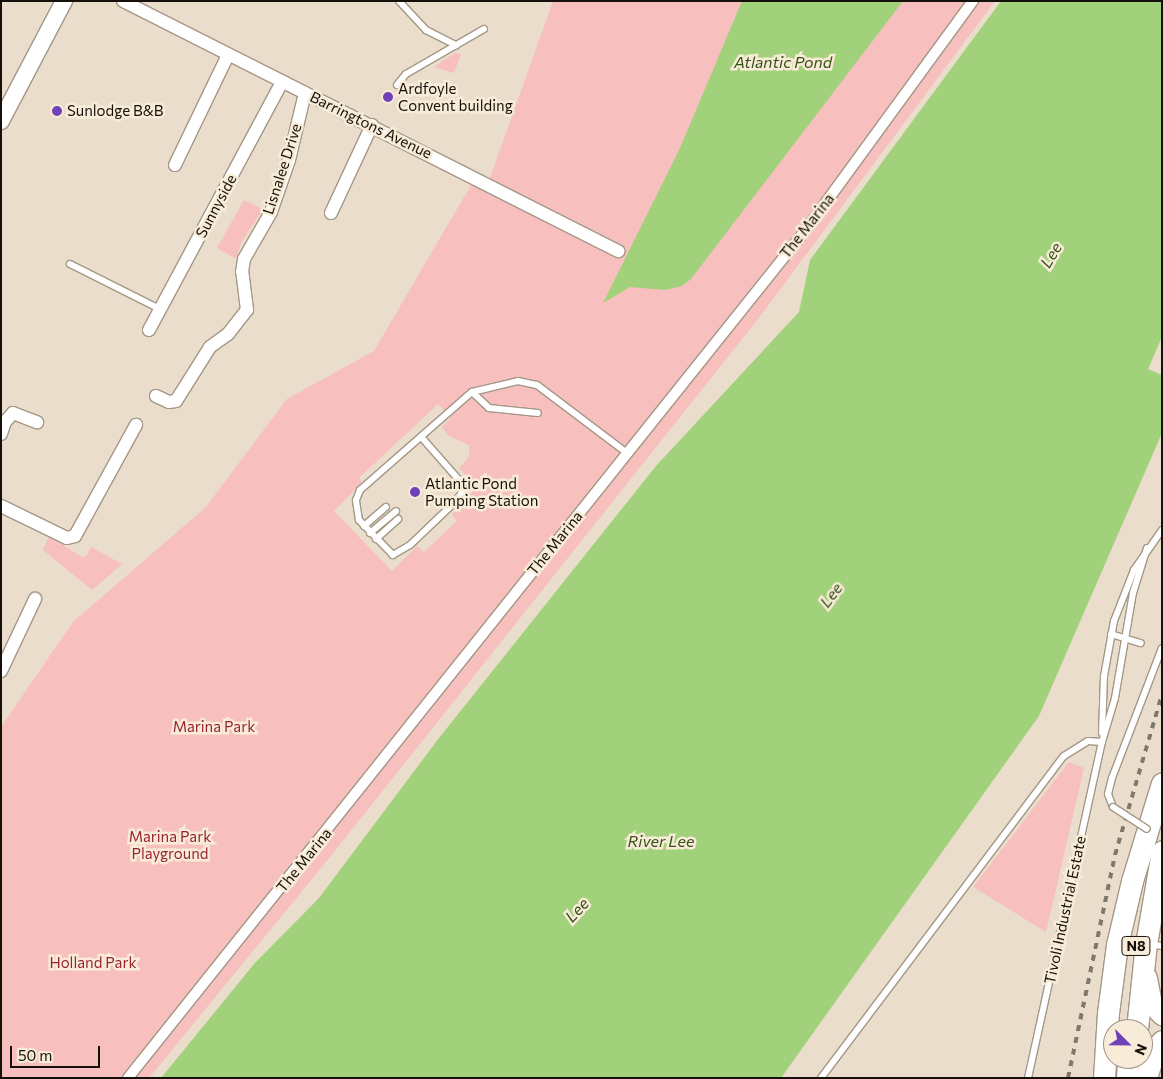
<!DOCTYPE html>
<html>
<head>
<meta charset="utf-8">
<style>
  body { margin:0 }
  #map { position:relative; width:1163px; height:1079px; overflow:hidden; background:#eaddcb; font-family:Commissioner,sans-serif }
  div>[style] { position:absolute }
  .green>* { inset:0; background:#f7bfbd }
  .water>* { inset:0; background:#a2d17b }
  .roads { filter:drop-shadow(1px 0 #a39786) drop-shadow(-1px 0 #a39786) drop-shadow(0 1px #a39786) drop-shadow(0 -1px #a39786) }
  .service>* { height:6px; margin:-3px; padding:0 3px; transform-origin:3px; border-radius:3px; background:#fff }
  .pedestrian>* { height:10px; margin:-5px; padding:0 5px; transform-origin:5px; border-radius:5px; background:#fff }
  .minor>* { height:12px; margin:-6px; padding:0 6px; transform-origin:6px; border-radius:6px; background:#fff }
  .tertiary>* { height:16px; margin:-8px; padding:0 8px; transform-origin:8px; border-radius:8px; background:#fff }
  .trunk>* { height:21px; margin:-10.5px; padding:0 10.5px; transform-origin:10.5px; border-radius:10.5px; background:#fff }
  .rail>* { height:4px; margin-top:-2px; transform-origin:0; background:repeating-linear-gradient(90deg,#80786b 0 6px,transparent 0 12px) }
  .bridges { filter:drop-shadow(1px 0 #a39786) drop-shadow(-1px 0 #a39786) drop-shadow(0 1px #a39786) drop-shadow(0 -1px #a39786) }
  .service-bridge>* { height:6px; margin:-3px; padding:0 3px; transform-origin:3px; border-radius:3px; background:#fff }
  .dots>* { width:14px; height:14px; translate:-50% -50%; box-sizing:border-box; border:2px solid #f8ebd8; border-radius:50% }
  span { translate:-50% -50%; white-space:nowrap; text-align:center; line-height:1.15; -webkit-text-stroke:5px #f8ebd8; paint-order:stroke }
  .shield-label span { padding:1px 4px; background:#f8ebd8; border:1px solid; border-radius:4px; -webkit-text-stroke-width:0 }
  .shield-label { font-size:14px; color:#15110a; font-weight:700 }
  .poi-label { font-size:15px; color:#15110a }
  .left { translate:0 -50%; text-align:left }
  .street-label { font-size:15px; color:#15110a }
  .park-label { font-size:15px; color:#99222f }
  .water-label { font-size:16px; color:#345117; font-style:italic }
  .frame { position:absolute; inset:0; border:2px solid #15110a; pointer-events:none }
  .north { position:absolute; left:1103px; top:1019px; width:50px; height:50px; box-sizing:border-box; background:#f8ebd8; border:1px solid #9d9486; border-radius:50%; rotate:113deg; font-size:14px; font-weight:700; line-height:20px; text-align:center; color:#15110a }
  .north::after { content:''; display:block; margin:auto; width:18px; height:22px; background:#6f42b9; clip-path:polygon(50% 0,100% 100%,50% 72%,0 100%) }
  .scale { position:absolute; left:10px; top:1046px; width:90px; height:22px; box-sizing:border-box; border:2px solid #15110a; border-top:0; padding-left:6px; font-size:15px; line-height:18px; white-space:nowrap; color:#15110a; -webkit-text-stroke:4px #f8ebd8; paint-order:stroke }
</style>
</head>
<body>
<div id="map">
  <div class="green">
    <i style="clip-path:polygon(evenodd,553px 1px,995px 1px,758px 319px,330px 857px,149px 1078px,1px 1078px,1px 727px,73px 622px,206px 507px,287px 399px,374px 351px,471px 185px,485px 192px,553px 1px,438px 404px,451px 418px,442px 427px,447px 435px,469px 445px,469px 457px,459px 468px,471px 481px,472px 492px,452px 515px,457px 521px,424px 552px,417px 546px,392px 571px,334px 511px,362px 483px,359px 478px,438px 404px)"></i>
    <i style="clip-path:polygon(455px 53px,461px 54px,454px 73px,434px 67px)"></i>
    <i style="clip-path:polygon(244px 200px,263px 209px,241px 243px,236px 259px,217px 248px)"></i>
    <i style="clip-path:polygon(49px 536px,82px 557px,86px 556px,91px 547px,122px 564px,92px 590px,43px 550px)"></i>
    <i style="clip-path:polygon(1069px 762px,1084px 768px,1046px 932px,973px 887px)"></i>
  </div>
  <div class="water">
    <i style="clip-path:polygon(742px 1px,903px 1px,691px 279px,682px 286px,665px 290px,630px 287px,603px 303px,680px 148px)"></i>
    <i style="clip-path:polygon(1001px 1px,1162px 1px,1162px 337px,1148px 369px,1162px 375px,1162px 433px,1039px 716px,781px 1078px,161px 1078px,254px 964px,319px 898px,439px 738px,656px 466px,799px 312px,810px 260px)"></i>
  </div>
  <div class="roads">
    <div class="service">
      <i style="left:399px;top:1px;width:40px;rotate:47deg"></i>
      <i style="left:426px;top:30px;width:34px;rotate:27deg"></i>
      <i style="left:397px;top:85px;width:14px;rotate:-51deg"></i>
      <i style="left:406px;top:74px;width:90px;rotate:-30deg"></i>
      <i style="left:70px;top:264px;width:101px;rotate:26.6deg"></i>
      <i style="left:472px;top:392px;width:23px;rotate:43deg"></i>
      <i style="left:489px;top:408px;width:49px;rotate:5.8deg"></i>
      <i style="left:423px;top:439px;width:55px;rotate:48.7deg"></i>
      <i style="left:459px;top:480px;width:12px;rotate:70deg"></i>
      <i style="left:463px;top:491px;width:14px;rotate:126deg"></i>
      <i style="left:455px;top:502px;width:62px;rotate:136.3deg"></i>
      <i style="left:410px;top:545px;width:20px;rotate:150deg"></i>
      <i style="left:393px;top:555px;width:49px;rotate:-134.2deg"></i>
      <i style="left:359px;top:520px;width:20px;rotate:-99deg"></i>
      <i style="left:356px;top:500px;width:11px;rotate:-68deg"></i>
      <i style="left:360px;top:490px;width:149px;rotate:-41.2deg"></i>
      <i style="left:472px;top:392px;width:47px;rotate:-13.4deg"></i>
      <i style="left:518px;top:381px;width:19px;rotate:12deg"></i>
      <i style="left:537px;top:385px;width:113px;rotate:37.1deg"></i>
      <i style="left:364px;top:526px;width:29px;rotate:-41deg"></i>
      <i style="left:370px;top:533px;width:34px;rotate:-40deg"></i>
      <i style="left:376px;top:539px;width:30px;rotate:-42deg"></i>
      <i style="left:1111px;top:634px;width:31px;rotate:17deg"></i>
      <i style="left:1102px;top:733px;width:57px;rotate:-88deg"></i>
      <i style="left:1104px;top:676px;width:56px;rotate:-79.7deg"></i>
      <i style="left:1114px;top:621px;width:55px;rotate:-68.6deg"></i>
      <i style="left:1134px;top:570px;width:49px;rotate:-55deg"></i>
      <i style="left:1113px;top:807px;width:14px;rotate:-111deg"></i>
      <i style="left:1108px;top:794px;width:16px;rotate:-76deg"></i>
      <i style="left:1112px;top:778px;width:139px;rotate:-69deg"></i>
      <i style="left:1148px;top:944px;width:14px;rotate:8deg"></i>
      <i style="left:821px;top:1078px;width:403px;rotate:-53deg"></i>
      <i style="left:1064px;top:756px;width:28px;rotate:-32deg"></i>
      <i style="left:1088px;top:741px;width:14px;rotate:4deg"></i>
      <i style="left:1028px;top:1078px;width:344px;rotate:-77.6deg"></i>
      <i style="left:1102px;top:742px;width:46px;rotate:-73.5deg"></i>
      <i style="left:1115px;top:698px;width:107px;rotate:-80.3deg"></i>
      <i style="left:1133px;top:593px;width:47px;rotate:-72.7deg"></i>
    </div>
    <div class="pedestrian">
      <i style="left:128px;top:1078px;width:1089px;rotate:-51.37deg"></i>
      <i style="left:808px;top:227px;width:280px;rotate:-53.9deg"></i>
    </div>
    <div class="minor">
      <i style="left:123px;top:1px;width:555px;rotate:26.8deg"></i>
      <i style="left:175px;top:165px;width:122px;rotate:-64.3deg"></i>
      <i style="left:331px;top:213px;width:97px;rotate:-65deg"></i>
      <i style="left:149px;top:330px;width:281px;rotate:-61.8deg"></i>
      <i style="left:156px;top:396px;width:14px;rotate:25deg"></i>
      <i style="left:169px;top:402px;width:7px;rotate:-8deg"></i>
      <i style="left:176px;top:401px;width:64px;rotate:-57.8deg"></i>
      <i style="left:210px;top:347px;width:22px;rotate:-36deg"></i>
      <i style="left:228px;top:334px;width:31px;rotate:-52deg"></i>
      <i style="left:247px;top:310px;width:38px;rotate:-97deg"></i>
      <i style="left:242px;top:272px;width:13px;rotate:-81deg"></i>
      <i style="left:244px;top:259px;width:54px;rotate:-60.1deg"></i>
      <i style="left:271px;top:212px;width:55px;rotate:-70.9deg"></i>
      <i style="left:289px;top:160px;width:69px;rotate:-76.6deg"></i>
      <i style="left:1px;top:434px;width:13px;rotate:-72deg"></i>
      <i style="left:5px;top:422px;width:12px;rotate:-48deg"></i>
      <i style="left:13px;top:413px;width:26px;rotate:21deg"></i>
      <i style="left:1px;top:506px;width:73px;rotate:25.9deg"></i>
      <i style="left:67px;top:538px;width:8px;rotate:-14deg"></i>
      <i style="left:75px;top:536px;width:127px;rotate:-61.2deg"></i>
      <i style="left:1px;top:671px;width:80px;rotate:-64.7deg"></i>
    </div>
    <div class="tertiary">
      <i style="left:1px;top:121px;width:136px;rotate:-62.3deg"></i>
    </div>
    <div class="trunk">
      <i style="left:1146px;top:978px;width:25px;rotate:79deg"></i>
      <i style="left:1151px;top:1003px;width:16px;rotate:45deg"></i>
      <i style="left:1137px;top:1029px;width:85px;rotate:-84deg"></i>
      <i style="left:1146px;top:944px;width:94px;rotate:-80.2deg"></i>
      <i style="left:1104px;top:1078px;width:65px;rotate:-86.5deg"></i>
      <i style="left:1108px;top:1013px;width:69px;rotate:-82.5deg"></i>
      <i style="left:1117px;top:945px;width:66px;rotate:-76.8deg"></i>
      <i style="left:1132px;top:881px;width:102px;rotate:-73deg"></i>
      <i style="left:1127px;top:1078px;width:19px;rotate:-87deg"></i>
      <i style="left:1146px;top:1078px;width:28px;rotate:-73deg"></i>
      <i style="left:1154px;top:1051px;width:13px;rotate:-51deg"></i>
    </div>
  </div>
  <div class="rail">
    <i style="left:1068px;top:1078px;width:228px;rotate:-78.1deg"></i>
    <i style="left:1115px;top:855px;width:168px;rotate:-73.7deg"></i>
  </div>
  <div class="bridges">
    <div class="service-bridge">
      <i style="left:1113px;top:807px;width:40px;rotate:32.9deg"></i>
    </div>
  </div>
  <div class="dots">
    <i style="left:388px;top:97px;background:#6f42b9"></i>
    <i style="left:57px;top:111px;background:#6f42b9"></i>
    <i style="left:415px;top:492px;background:#6f42b9"></i>
  </div>
  <div class="shield-label">
    <span style="left:1136px;top:946px">N8</span>
  </div>
  <div class="poi-label">
    <span class="left" style="left:398px;top:97px">Ardfoyle<br>Convent building</span>
    <span class="left" style="left:67px;top:111px">Sunlodge B&amp;B</span>
    <span class="left" style="left:425px;top:492px">Atlantic Pond<br>Pumping Station</span>
  </div>
  <div class="street-label">
    <span style="left:371px;top:125px;rotate:26deg">Barringtons Avenue</span>
    <span style="left:282px;top:169px;rotate:-72deg">Lisnalee Drive</span>
    <span style="left:216px;top:206px;rotate:-62deg">Sunnyside</span>
    <span style="left:807px;top:226px;rotate:-52deg">The Marina</span>
    <span style="left:555px;top:543px;rotate:-51deg">The Marina</span>
    <span style="left:304px;top:860px;rotate:-51deg">The Marina</span>
    <span style="left:1065px;top:910px;rotate:-78deg">Tivoli Industrial Estate</span>
  </div>
  <div class="park-label">
    <span style="left:214px;top:727px">Marina Park</span>
    <span style="left:170px;top:845px">Marina Park<br>Playground</span>
    <span style="left:93px;top:963px">Holland Park</span>
  </div>
  <div class="water-label">
    <span style="left:783px;top:62px">Atlantic Pond</span>
    <span style="left:1051px;top:255px;rotate:-59deg">Lee</span>
    <span style="left:831px;top:595px;rotate:-53deg">Lee</span>
    <span style="left:661px;top:841px">River Lee</span>
    <span style="left:577px;top:910px;rotate:-47deg">Lee</span>
  </div>
  <div class="frame"></div>
  <div class="north">N</div>
  <div class="scale">50 m</div>
</div>
</body>
</html>
